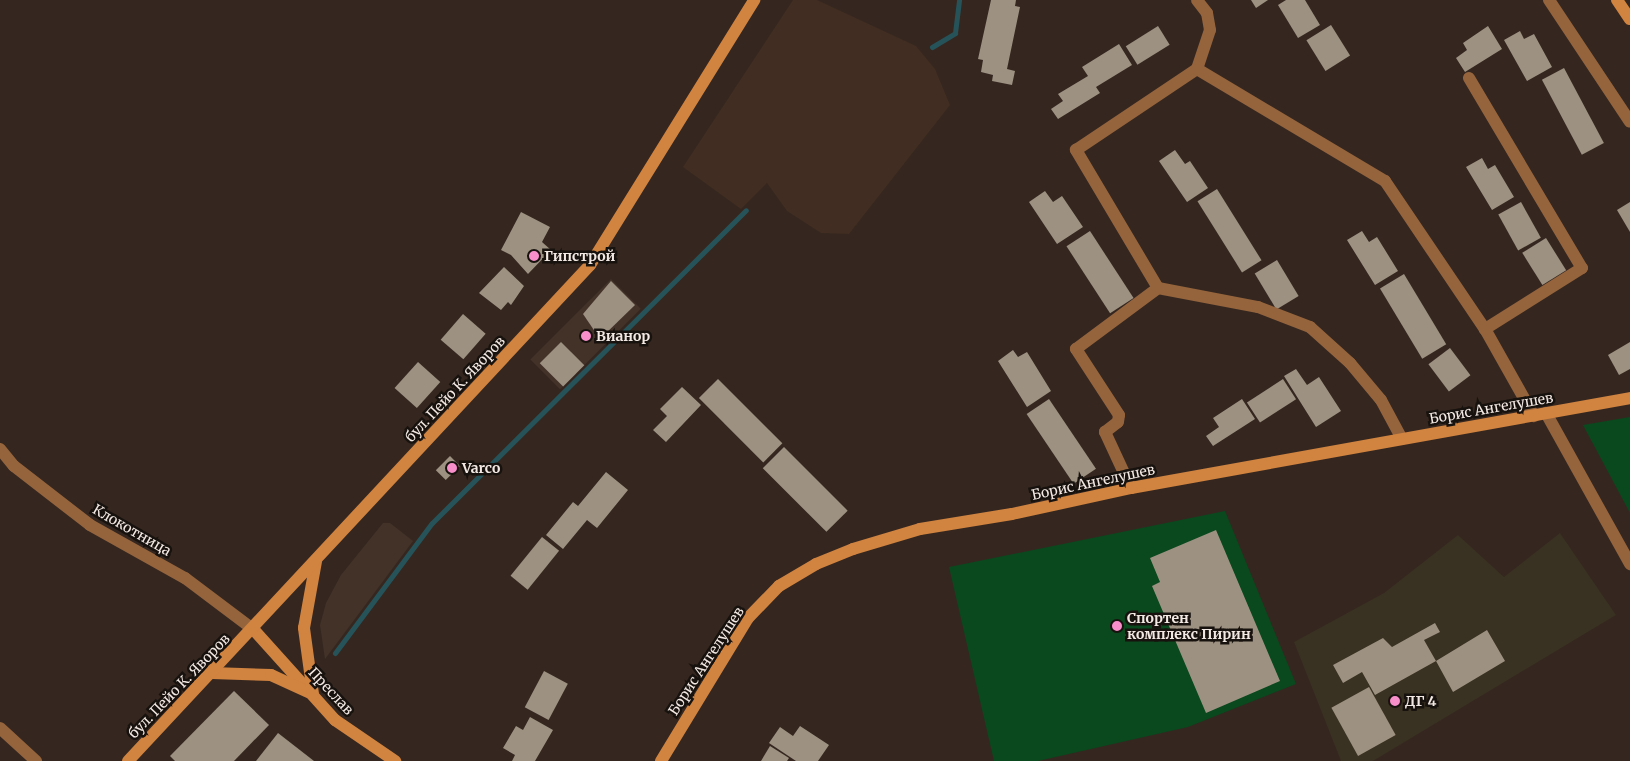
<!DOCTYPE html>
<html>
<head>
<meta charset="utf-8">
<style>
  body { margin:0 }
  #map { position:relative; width:1630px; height:761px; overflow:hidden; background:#35271f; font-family:Merriweather,serif }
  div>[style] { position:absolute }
  .commercial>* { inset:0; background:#433228; transform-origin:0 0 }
  .built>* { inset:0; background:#412d21 }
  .education>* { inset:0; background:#393121 }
  .green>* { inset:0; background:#0a481e }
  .stream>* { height:5px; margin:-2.5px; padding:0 2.5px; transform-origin:2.5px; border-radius:2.5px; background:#26535a }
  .building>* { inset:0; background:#9d9182; transform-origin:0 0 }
  .street>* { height:12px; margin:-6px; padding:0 6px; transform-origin:6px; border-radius:6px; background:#95643d }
  .secondary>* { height:12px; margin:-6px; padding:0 6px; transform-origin:6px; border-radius:6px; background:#d18340 }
  .dots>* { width:14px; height:14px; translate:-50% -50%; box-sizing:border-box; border:2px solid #18120e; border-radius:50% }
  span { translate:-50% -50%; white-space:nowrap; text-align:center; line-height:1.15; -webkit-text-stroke:5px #18120e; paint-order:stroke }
  .poi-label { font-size:14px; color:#f3e9e4; font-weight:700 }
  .left { translate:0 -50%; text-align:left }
  .street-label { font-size:14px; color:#f3e9e4 }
</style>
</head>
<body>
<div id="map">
  <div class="commercial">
    <i style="left:611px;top:279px;width:42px;height:114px;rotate:45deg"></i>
    <i style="clip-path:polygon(383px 523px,390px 523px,413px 541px,325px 659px,320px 625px,326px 603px,341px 575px)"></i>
  </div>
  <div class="built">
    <i style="clip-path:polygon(793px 0,817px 0,916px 46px,935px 69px,950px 105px,849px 234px,821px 233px,787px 211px,767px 183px,741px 209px,683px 167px)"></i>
  </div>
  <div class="education">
    <i style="clip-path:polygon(1560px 533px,1616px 615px,1373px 761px,1341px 761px,1294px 642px,1384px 593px,1458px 535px,1504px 577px)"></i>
  </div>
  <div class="green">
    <i style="clip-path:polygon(1630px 417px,1630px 513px,1583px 425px)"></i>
    <i style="clip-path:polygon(1225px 511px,1296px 684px,1188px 727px,1038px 761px,994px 761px,949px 567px)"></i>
  </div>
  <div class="stream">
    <i style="left:932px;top:47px;width:27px;rotate:-31deg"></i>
    <i style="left:955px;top:33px;width:33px;rotate:-83deg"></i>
    <i style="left:335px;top:653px;width:162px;rotate:-53.3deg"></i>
    <i style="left:432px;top:523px;width:443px;rotate:-44.9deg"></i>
  </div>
  <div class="building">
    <i style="clip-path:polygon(991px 0,1016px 0,1015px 6px,1020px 7px,1007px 69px,1015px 71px,1012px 85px,992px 81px,993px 75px,981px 72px,983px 60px,978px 59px)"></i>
    <i style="clip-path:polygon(1251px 0,1268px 0,1256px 8px)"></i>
    <i style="clip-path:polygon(1286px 0,1305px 0,1320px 25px,1298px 38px,1278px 5px)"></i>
    <i style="left:1331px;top:25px;width:36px;height:29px;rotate:58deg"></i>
    <i style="left:1158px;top:26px;width:22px;height:38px;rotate:58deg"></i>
    <i style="clip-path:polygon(1488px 26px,1502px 49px,1465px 72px,1456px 58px,1467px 50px,1463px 43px)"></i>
    <i style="clip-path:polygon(1520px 31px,1524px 39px,1534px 34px,1552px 67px,1527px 81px,1504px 40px)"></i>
    <i style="clip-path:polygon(1119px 44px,1132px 65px,1096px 87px,1100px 93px,1058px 119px,1051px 109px,1063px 101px,1058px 94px,1088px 76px,1082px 67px)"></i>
    <i style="left:1564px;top:68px;width:85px;height:25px;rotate:62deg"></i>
    <i style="clip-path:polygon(1175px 150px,1185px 164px,1190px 161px,1208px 188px,1187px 202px,1159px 161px)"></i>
    <i style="clip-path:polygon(1482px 158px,1488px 169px,1495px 165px,1514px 197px,1492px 210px,1466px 167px)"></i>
    <i style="left:1217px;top:189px;width:84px;height:23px;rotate:58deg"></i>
    <i style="clip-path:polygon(1045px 191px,1053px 202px,1062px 196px,1083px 227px,1057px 244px,1029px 202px)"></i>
    <i style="left:1521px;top:202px;width:41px;height:26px;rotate:61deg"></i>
    <i style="clip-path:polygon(1630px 202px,1630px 232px,1617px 210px)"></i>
    <i style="clip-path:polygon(521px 212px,550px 227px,542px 242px,551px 250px,528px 274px,511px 255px,501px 250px)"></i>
    <i style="left:1090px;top:231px;width:80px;height:28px;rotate:57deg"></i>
    <i style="clip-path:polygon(1362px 231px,1369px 242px,1377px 237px,1398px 271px,1375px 285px,1347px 240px)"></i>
    <i style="left:1546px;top:238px;width:38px;height:28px;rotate:58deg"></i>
    <i style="left:1277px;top:260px;width:42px;height:26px;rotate:59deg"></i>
    <i style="clip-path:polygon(504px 267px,524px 286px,511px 305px,508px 302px,501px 310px,479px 293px)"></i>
    <i style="left:1404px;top:274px;width:82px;height:28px;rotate:59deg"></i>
    <i style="clip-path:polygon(611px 281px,635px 305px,600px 339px,583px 314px)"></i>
    <i style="left:463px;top:314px;width:30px;height:34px;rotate:41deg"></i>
    <i style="left:561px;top:342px;width:33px;height:30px;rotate:45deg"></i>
    <i style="clip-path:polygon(1630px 342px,1630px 369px,1619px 375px,1608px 355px)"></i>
    <i style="left:1450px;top:348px;width:34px;height:27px;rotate:53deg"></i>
    <i style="clip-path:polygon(1013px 350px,1018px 357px,1027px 352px,1051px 391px,1027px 407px,998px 361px)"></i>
    <i style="left:418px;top:362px;width:30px;height:35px;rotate:42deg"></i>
    <i style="clip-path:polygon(1296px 369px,1307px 385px,1319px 377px,1341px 411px,1316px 427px,1284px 376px)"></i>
    <i style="left:718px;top:379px;width:91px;height:27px;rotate:45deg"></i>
    <i style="left:1283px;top:379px;width:24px;height:43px;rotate:57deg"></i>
    <i style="clip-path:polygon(682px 387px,701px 405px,666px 442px,653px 430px,667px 416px,660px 409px)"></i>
    <i style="left:1049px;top:399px;width:84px;height:27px;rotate:56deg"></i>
    <i style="clip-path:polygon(1242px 399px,1255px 419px,1213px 446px,1206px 436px,1219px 427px,1213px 418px)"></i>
    <i style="left:784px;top:447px;width:90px;height:30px;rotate:45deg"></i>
    <i style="left:450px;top:456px;width:14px;height:20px;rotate:45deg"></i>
    <i style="clip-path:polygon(606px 472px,628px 490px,597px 528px,587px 520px,563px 549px,546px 535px,573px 502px,578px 506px)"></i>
    <i style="clip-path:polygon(1216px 530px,1280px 681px,1206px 713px,1152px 586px,1160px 582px,1150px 558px)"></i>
    <i style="left:542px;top:537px;width:22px;height:50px;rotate:39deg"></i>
    <i style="clip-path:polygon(1435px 623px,1440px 632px,1424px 640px,1436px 661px,1487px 630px,1505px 661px,1453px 692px,1436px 661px,1375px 695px,1362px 672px,1343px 683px,1333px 665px,1383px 638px,1392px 647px)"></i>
    <i style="left:544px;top:671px;width:27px;height:41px;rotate:28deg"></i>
    <i style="left:1369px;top:687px;width:55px;height:43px;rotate:61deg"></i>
    <i style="clip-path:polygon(234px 691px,269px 725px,234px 761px,175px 761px,170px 756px)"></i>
    <i style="clip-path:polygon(530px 717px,553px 730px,535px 761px,512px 761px,515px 755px,503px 748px,516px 726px,523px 730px)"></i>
    <i style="clip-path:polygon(800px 726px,829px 745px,818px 761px,796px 761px,769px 743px,780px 727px,793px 736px)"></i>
    <i style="clip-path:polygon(278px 733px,314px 761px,256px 761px)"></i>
    <i style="clip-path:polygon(770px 746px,789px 758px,787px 761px,761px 761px)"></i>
  </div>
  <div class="street">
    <i style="left:1549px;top:0;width:146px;rotate:56.4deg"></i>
    <i style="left:1197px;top:69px;width:219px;rotate:30.8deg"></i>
    <i style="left:1385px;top:181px;width:179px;rotate:56deg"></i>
    <i style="left:1485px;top:329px;width:100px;rotate:60.6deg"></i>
    <i style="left:1469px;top:78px;width:221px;rotate:59.3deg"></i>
    <i style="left:1582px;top:268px;width:115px;rotate:147.8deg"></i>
    <i style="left:1158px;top:288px;width:102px;rotate:10.8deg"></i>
    <i style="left:1258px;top:307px;width:56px;rotate:21deg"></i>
    <i style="left:1310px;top:327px;width:54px;rotate:42deg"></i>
    <i style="left:1350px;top:363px;width:48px;rotate:50deg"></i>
    <i style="left:1381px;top:400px;width:44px;rotate:61.7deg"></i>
    <i style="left:1546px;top:413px;width:173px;rotate:60.9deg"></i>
    <i style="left:0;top:449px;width:22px;rotate:51deg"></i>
    <i style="left:14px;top:466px;width:96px;rotate:37.8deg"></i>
    <i style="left:90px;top:525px;width:109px;rotate:29.2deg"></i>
    <i style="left:185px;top:578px;width:86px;rotate:37deg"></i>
    <i style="left:1131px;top:488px;width:62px;rotate:-114.9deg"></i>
    <i style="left:1105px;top:432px;width:16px;rotate:-38deg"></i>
    <i style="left:1118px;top:422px;width:7px;rotate:-82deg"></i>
    <i style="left:1119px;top:415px;width:79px;rotate:-123.1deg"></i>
    <i style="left:1076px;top:349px;width:102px;rotate:-36.6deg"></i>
    <i style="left:1158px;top:288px;width:161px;rotate:-120.7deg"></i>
    <i style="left:1076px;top:150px;width:146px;rotate:-33.8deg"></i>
    <i style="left:1197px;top:69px;width:41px;rotate:-71.6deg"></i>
    <i style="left:1210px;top:30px;width:17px;rotate:-100deg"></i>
    <i style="left:1207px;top:13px;width:16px;rotate:-128deg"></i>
    <i style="left:0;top:728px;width:49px;rotate:42.5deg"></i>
  </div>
  <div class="secondary">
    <i style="left:1617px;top:0;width:23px;rotate:56deg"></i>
    <i style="left:254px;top:630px;width:121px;rotate:48deg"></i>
    <i style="left:335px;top:720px;width:73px;rotate:34.3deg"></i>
    <i style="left:212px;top:673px;width:59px;rotate:1.9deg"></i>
    <i style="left:271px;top:675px;width:41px;rotate:24.7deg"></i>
    <i style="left:313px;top:694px;width:67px;rotate:-97.8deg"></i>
    <i style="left:304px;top:628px;width:68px;rotate:-79.8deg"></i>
    <i style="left:128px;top:761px;width:678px;rotate:-47.03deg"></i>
    <i style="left:590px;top:265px;width:312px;rotate:-58.2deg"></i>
    <i style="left:661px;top:761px;width:167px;rotate:-58.7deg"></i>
    <i style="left:748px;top:618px;width:45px;rotate:-45.9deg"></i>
    <i style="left:779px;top:586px;width:43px;rotate:-30.7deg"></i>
    <i style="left:816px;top:564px;width:40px;rotate:-22deg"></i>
    <i style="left:853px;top:549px;width:70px;rotate:-16.6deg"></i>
    <i style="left:920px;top:529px;width:93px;rotate:-9.3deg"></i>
    <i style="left:1012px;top:514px;width:122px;rotate:-12.3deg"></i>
    <i style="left:1131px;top:488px;width:507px;rotate:-10.22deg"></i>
  </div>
  <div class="dots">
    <i style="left:534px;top:256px;background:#f98fca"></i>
    <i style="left:586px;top:336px;background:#f98fca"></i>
    <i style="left:452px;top:468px;background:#f98fca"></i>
    <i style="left:1117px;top:626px;background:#f98fca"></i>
    <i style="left:1395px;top:701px;background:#f98fca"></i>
  </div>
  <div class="poi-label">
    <span class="left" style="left:544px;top:256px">Гипстрой</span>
    <span class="left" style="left:596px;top:336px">Вианор</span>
    <span class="left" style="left:462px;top:468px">Varco</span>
    <span class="left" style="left:1127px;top:626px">Спортен<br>комплекс Пирин</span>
    <span class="left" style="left:1405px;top:701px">ДГ 4</span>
  </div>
  <div class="street-label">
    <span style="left:455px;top:389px;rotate:-47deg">бул. Пейо К. Яворов</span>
    <span style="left:1491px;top:408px;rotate:-10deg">Борис Ангелушев</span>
    <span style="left:1093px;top:482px;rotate:-12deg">Борис Ангелушев</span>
    <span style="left:132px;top:530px;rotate:30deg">Клокотница</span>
    <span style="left:706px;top:661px;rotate:-57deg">Борис Ангелушев</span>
    <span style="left:179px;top:686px;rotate:-46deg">бул. Пейо К. Яворов</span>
    <span style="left:331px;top:691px;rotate:47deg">Преслав</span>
  </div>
</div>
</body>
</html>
